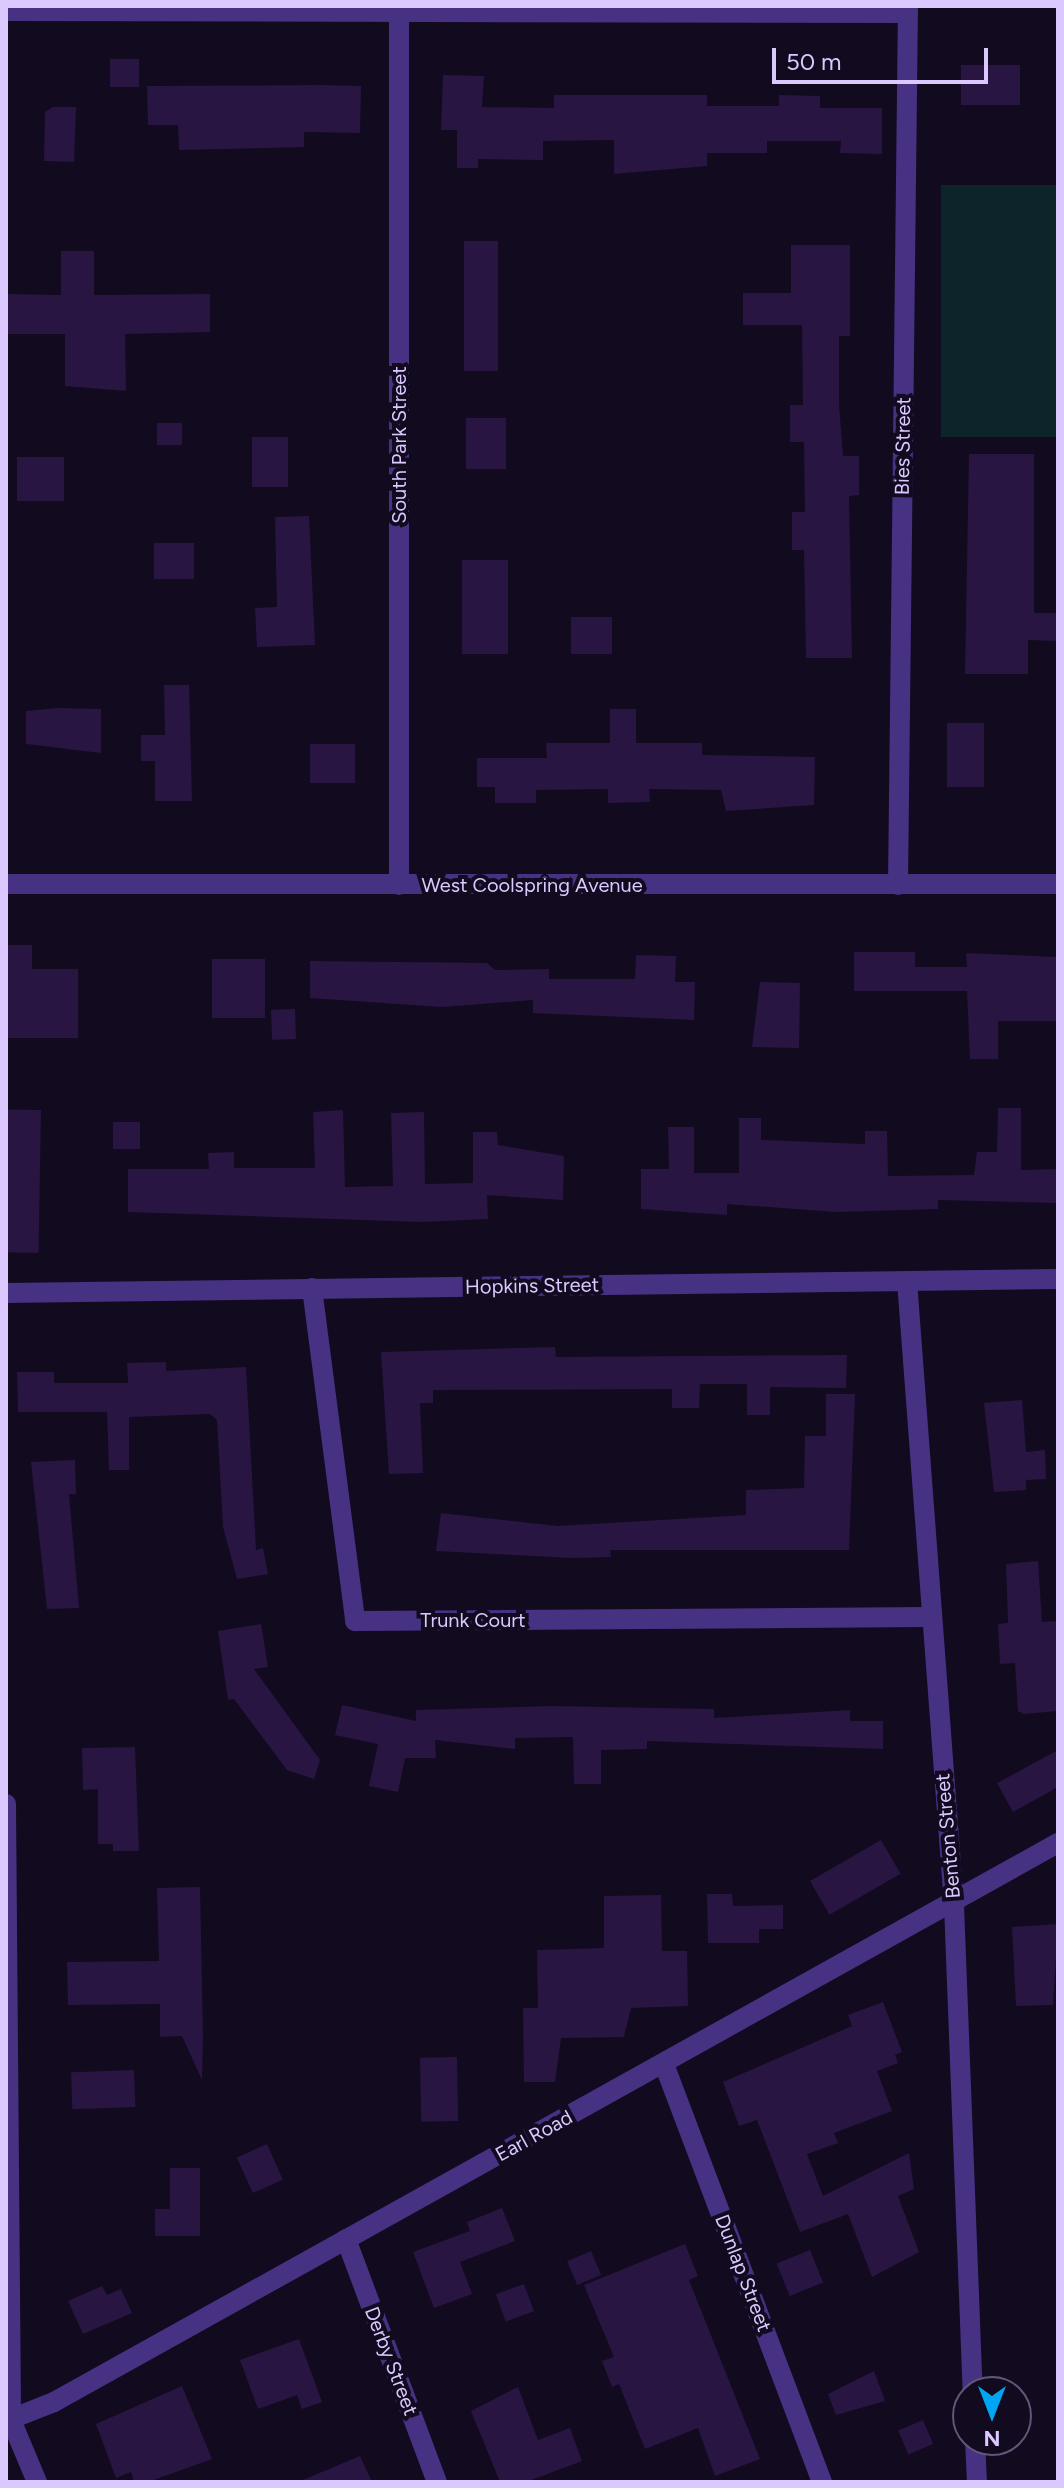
<!DOCTYPE html>
<html>
<head>
<meta charset="utf-8">
<style>
  body { margin:0 }
  #map { position:relative; width:1064px; height:2488px; overflow:hidden; background:#120a1f; font-family:Figtree,sans-serif }
  div>[style] { position:absolute }
  .green>* { inset:0; background:#0d242a; transform-origin:0 0 }
  .building>* { inset:0; background:#281542; transform-origin:0 0 }
  .minor>* { height:20px; margin:-10px; padding:0 10px; transform-origin:10px; border-radius:10px; background:#463183 }
  .tertiary>* { height:20px; margin:-10px; padding:0 10px; transform-origin:10px; border-radius:10px; background:#463183 }
  span { translate:-50% -50%; white-space:nowrap; text-align:center; line-height:1.15; -webkit-text-stroke:8px #120a1f; paint-order:stroke }
  .street-label { font-size:20px; color:#dbc8ff }
  .frame { position:absolute; inset:0; border:8px solid #dbc8ff; pointer-events:none }
  .north { position:absolute; left:952px; top:2376px; width:80px; height:80px; box-sizing:border-box; background:#120a1f; border:2px solid #625679; border-radius:50%; rotate:180deg; font-size:22px; font-weight:700; line-height:32px; text-align:center; color:#dbc8ff }
  .north::after { content:''; display:block; margin:auto; width:28px; height:36px; background:#00a6f3; clip-path:polygon(50% 0,100% 100%,50% 72%,0 100%) }
  .scale { position:absolute; left:772px; top:48px; width:216px; height:36px; box-sizing:border-box; border:4px solid #dbc8ff; border-top:0; padding-left:10px; font-size:24px; line-height:28px; white-space:nowrap; color:#dbc8ff; -webkit-text-stroke:6px #120a1f; paint-order:stroke }
</style>
</head>
<body>
<div id="map">
  <div class="green">
    <i style="left:941px;top:185px;width:117px;height:252px"></i>
  </div>
  <div class="building">
    <i style="left:110px;top:59px;width:29px;height:28px"></i>
    <i style="left:961px;top:65px;width:59px;height:40px"></i>
    <i style="clip-path:polygon(443px 75px,484px 76px,482px 107px,554px 108px,554px 95px,707px 95px,707px 106px,779px 106px,779px 95px,820px 96px,820px 108px,882px 108px,882px 154px,840px 153px,841px 141px,767px 141px,767px 153px,707px 153px,707px 166px,614px 174px,614px 140px,543px 141px,543px 160px,478px 159px,478px 168px,457px 168px,457px 130px,441px 130px)"></i>
    <i style="clip-path:polygon(322px 85px,361px 86px,360px 133px,304px 132px,304px 147px,179px 150px,178px 125px,148px 125px,147px 86px)"></i>
    <i style="clip-path:polygon(53px 107px,76px 107px,74px 162px,44px 161px,45px 112px)"></i>
    <i style="left:464px;top:241px;width:34px;height:130px"></i>
    <i style="clip-path:polygon(791px 245px,850px 245px,850px 336px,839px 336px,839px 405px,843px 456px,859px 456px,859px 495px,849px 496px,852px 658px,806px 658px,804px 550px,792px 550px,792px 512px,805px 512px,804px 442px,790px 442px,790px 405px,803px 405px,802px 325px,743px 325px,743px 293px,791px 293px)"></i>
    <i style="clip-path:polygon(61px 251px,94px 251px,94px 295px,210px 294px,210px 332px,125px 334px,126px 391px,65px 386px,65px 334px,6px 334px,6px 294px,61px 295px)"></i>
    <i style="left:506px;top:418px;width:51px;height:40px;rotate:90deg"></i>
    <i style="left:157px;top:423px;width:25px;height:22px"></i>
    <i style="left:252px;top:437px;width:36px;height:50px"></i>
    <i style="clip-path:polygon(969px 454px,1034px 454px,1034px 613px,1058px 613px,1058px 641px,1028px 640px,1028px 674px,965px 674px)"></i>
    <i style="left:17px;top:457px;width:47px;height:44px"></i>
    <i style="clip-path:polygon(309px 516px,315px 645px,257px 647px,255px 608px,277px 607px,275px 517px)"></i>
    <i style="left:154px;top:543px;width:40px;height:36px"></i>
    <i style="left:462px;top:560px;width:46px;height:94px"></i>
    <i style="left:571px;top:617px;width:41px;height:37px"></i>
    <i style="clip-path:polygon(164px 685px,189px 685px,192px 801px,155px 801px,155px 761px,141px 761px,141px 735px,165px 735px)"></i>
    <i style="clip-path:polygon(58px 708px,101px 709px,101px 753px,26px 744px,26px 711px)"></i>
    <i style="clip-path:polygon(610px 709px,636px 709px,636px 743px,702px 743px,702px 755px,815px 757px,814px 805px,726px 811px,721px 790px,649px 789px,650px 802px,608px 803px,608px 789px,536px 790px,536px 803px,495px 803px,495px 787px,477px 787px,477px 758px,547px 758px,546px 743px,610px 743px)"></i>
    <i style="left:947px;top:723px;width:37px;height:64px"></i>
    <i style="left:310px;top:744px;width:45px;height:39px"></i>
    <i style="clip-path:polygon(6px 945px,32px 945px,32px 969px,78px 969px,78px 1038px,6px 1038px)"></i>
    <i style="clip-path:polygon(854px 952px,915px 952px,915px 967px,967px 967px,966px 953px,1058px 957px,1058px 1021px,998px 1021px,998px 1059px,970px 1059px,967px 991px,854px 991px)"></i>
    <i style="clip-path:polygon(636px 955px,676px 956px,675px 982px,695px 982px,694px 1020px,533px 1013px,533px 1000px,442px 1007px,310px 998px,310px 961px,487px 963px,495px 970px,549px 969px,549px 979px,635px 979px)"></i>
    <i style="left:212px;top:959px;width:53px;height:59px"></i>
    <i style="clip-path:polygon(760px 982px,800px 983px,799px 1048px,752px 1047px)"></i>
    <i style="left:295px;top:1009px;width:30px;height:24px;rotate:88deg"></i>
    <i style="clip-path:polygon(998px 1108px,1021px 1108px,1021px 1170px,1058px 1169px,1058px 1203px,938px 1200px,938px 1209px,836px 1212px,727px 1204px,727px 1215px,641px 1209px,641px 1169px,669px 1169px,668px 1127px,694px 1127px,694px 1173px,739px 1173px,739px 1118px,761px 1118px,761px 1140px,865px 1144px,865px 1131px,887px 1131px,888px 1176px,974px 1175px,977px 1152px,997px 1152px)"></i>
    <i style="left:41px;top:1110px;width:143px;height:35px;rotate:91deg"></i>
    <i style="clip-path:polygon(343px 1110px,345px 1187px,393px 1186px,391px 1113px,424px 1112px,425px 1184px,473px 1183px,473px 1132px,497px 1132px,498px 1145px,564px 1156px,563px 1200px,487px 1195px,488px 1219px,421px 1222px,128px 1212px,128px 1169px,209px 1169px,208px 1153px,234px 1152px,234px 1168px,315px 1168px,313px 1112px)"></i>
    <i style="left:113px;top:1122px;width:27px;height:27px"></i>
    <i style="clip-path:polygon(555px 1347px,556px 1357px,847px 1355px,846px 1388px,770px 1387px,770px 1415px,747px 1415px,747px 1384px,700px 1384px,699px 1408px,672px 1408px,672px 1389px,433px 1390px,433px 1403px,420px 1403px,423px 1473px,389px 1474px,381px 1352px)"></i>
    <i style="clip-path:polygon(166px 1362px,166px 1371px,246px 1367px,256px 1550px,263px 1548px,268px 1574px,237px 1579px,223px 1527px,217px 1420px,210px 1414px,129px 1417px,129px 1470px,109px 1470px,107px 1412px,18px 1412px,17px 1372px,54px 1372px,54px 1383px,128px 1383px,127px 1363px)"></i>
    <i style="clip-path:polygon(826px 1394px,855px 1394px,849px 1550px,610px 1550px,611px 1557px,573px 1558px,436px 1551px,441px 1513px,558px 1526px,746px 1515px,746px 1490px,804px 1488px,805px 1436px,826px 1436px)"></i>
    <i style="clip-path:polygon(1022px 1400px,1026px 1452px,1045px 1450px,1046px 1479px,1026px 1480px,1026px 1490px,994px 1492px,984px 1403px)"></i>
    <i style="clip-path:polygon(75px 1460px,76px 1494px,69px 1494px,79px 1608px,47px 1609px,31px 1462px)"></i>
    <i style="clip-path:polygon(1038px 1561px,1042px 1622px,1057px 1621px,1058px 1711px,1024px 1714px,1018px 1711px,1015px 1663px,1000px 1664px,998px 1624px,1008px 1623px,1006px 1564px)"></i>
    <i style="clip-path:polygon(261px 1624px,268px 1667px,254px 1669px,320px 1760px,314px 1779px,287px 1770px,234px 1699px,228px 1700px,218px 1631px)"></i>
    <i style="clip-path:polygon(342px 1705px,416px 1721px,416px 1710px,551px 1706px,714px 1709px,714px 1718px,850px 1710px,850px 1721px,883px 1721px,883px 1749px,647px 1741px,647px 1749px,601px 1750px,601px 1784px,574px 1784px,573px 1737px,515px 1738px,515px 1749px,435px 1740px,436px 1758px,405px 1758px,398px 1792px,369px 1786px,378px 1744px,335px 1735px)"></i>
    <i style="clip-path:polygon(135px 1747px,139px 1851px,113px 1851px,113px 1844px,98px 1844px,98px 1789px,83px 1790px,82px 1748px)"></i>
    <i style="clip-path:polygon(1058px 1750px,1058px 1787px,1013px 1812px,997px 1783px)"></i>
    <i style="left:881px;top:1840px;width:39px;height:82px;rotate:60deg"></i>
    <i style="clip-path:polygon(200px 1887px,203px 2036px,202px 2080px,182px 2036px,160px 2037px,160px 2004px,68px 2005px,67px 1962px,159px 1961px,157px 1888px)"></i>
    <i style="clip-path:polygon(707px 1894px,732px 1894px,733px 1906px,783px 1905px,783px 1929px,759px 1929px,759px 1943px,708px 1943px)"></i>
    <i style="clip-path:polygon(661px 1895px,662px 1951px,687px 1951px,688px 2006px,631px 2008px,624px 2037px,561px 2038px,555px 2082px,524px 2082px,523px 2008px,538px 2008px,537px 1950px,604px 1948px,604px 1896px)"></i>
    <i style="clip-path:polygon(1058px 1924px,1053px 2005px,1016px 2006px,1012px 1927px)"></i>
    <i style="clip-path:polygon(883px 2002px,902px 2052px,895px 2055px,898px 2063px,877px 2071px,892px 2111px,834px 2133px,838px 2143px,807px 2154px,823px 2196px,909px 2153px,914px 2189px,898px 2196px,919px 2252px,872px 2277px,848px 2214px,800px 2232px,757px 2120px,739px 2126px,723px 2082px,852px 2026px,848px 2015px)"></i>
    <i style="left:457px;top:2057px;width:64px;height:37px;rotate:89deg"></i>
    <i style="left:134px;top:2070px;width:37px;height:63px;rotate:88deg"></i>
    <i style="left:267px;top:2144px;width:39px;height:33px;rotate:66deg"></i>
    <i style="clip-path:polygon(170px 2168px,200px 2168px,200px 2236px,155px 2236px,155px 2209px,170px 2209px)"></i>
    <i style="clip-path:polygon(502px 2208px,515px 2241px,460px 2262px,472px 2294px,434px 2308px,413px 2252px,470px 2231px,467px 2222px)"></i>
    <i style="clip-path:polygon(685px 2244px,698px 2276px,689px 2280px,760px 2459px,715px 2476px,698px 2428px,645px 2449px,619px 2384px,612px 2387px,602px 2361px,614px 2357px,584px 2285px)"></i>
    <i style="left:810px;top:2250px;width:35px;height:36px;rotate:68deg"></i>
    <i style="left:591px;top:2251px;width:26px;height:26px;rotate:67deg"></i>
    <i style="left:524px;top:2284px;width:29px;height:30px;rotate:70deg"></i>
    <i style="clip-path:polygon(102px 2286px,107px 2295px,121px 2289px,132px 2313px,83px 2334px,68px 2301px)"></i>
    <i style="clip-path:polygon(299px 2339px,322px 2402px,302px 2409px,297px 2395px,258px 2409px,240px 2360px)"></i>
    <i style="clip-path:polygon(874px 2371px,885px 2401px,836px 2415px,828px 2394px)"></i>
    <i style="clip-path:polygon(182px 2386px,212px 2459px,148px 2482px,134px 2482px,131px 2472px,116px 2478px,96px 2424px)"></i>
    <i style="clip-path:polygon(518px 2387px,538px 2440px,570px 2428px,582px 2461px,526px 2482px,500px 2482px,471px 2411px)"></i>
    <i style="left:923px;top:2420px;width:26px;height:27px;rotate:67deg"></i>
    <i style="clip-path:polygon(360px 2456px,372px 2482px,298px 2482px)"></i>
  </div>
  <div class="minor">
    <i style="left:6px;top:11px;width:902px;rotate:0.13deg"></i>
    <i style="left:399px;top:885px;width:879px;rotate:-90deg"></i>
    <i style="left:898px;top:885px;width:879px;rotate:-89.35deg"></i>
    <i style="left:907px;top:1281px;width:626px;rotate:85.69deg"></i>
    <i style="left:954px;top:1905px;width:487px;rotate:87.8deg"></i>
    <i style="left:312px;top:1288px;width:336px;rotate:82.6deg"></i>
    <i style="left:355px;top:1621px;width:573px;rotate:-0.4deg"></i>
    <i style="left:6px;top:1293px;width:1052px;rotate:-0.76deg"></i>
    <i style="left:6px;top:1804px;width:616px;rotate:89.53deg"></i>
    <i style="left:11px;top:2420px;width:67px;rotate:67.2deg"></i>
    <i style="left:664px;top:2064px;width:447px;rotate:69.3deg"></i>
    <i style="left:346px;top:2239px;width:259px;rotate:69.5deg"></i>
    <i style="left:975px;top:2440px;width:42px;rotate:87.3deg"></i>
  </div>
  <div class="tertiary">
    <i style="left:6px;top:884px;width:1052px"></i>
    <i style="left:6px;top:2421px;width:52px;rotate:-21.6deg"></i>
    <i style="left:54px;top:2402px;width:1149px;rotate:-29.11deg"></i>
  </div>
  <div class="street-label">
    <span style="left:399px;top:445px;rotate:-90deg">South Park Street</span>
    <span style="left:903px;top:446px;rotate:-89deg">Bies Street</span>
    <span style="left:532px;top:885px">West Coolspring Avenue</span>
    <span style="left:532px;top:1286px;rotate:-1deg">Hopkins Street</span>
    <span style="left:473px;top:1620px">Trunk Court</span>
    <span style="left:948px;top:1836px;rotate:-95deg">Benton Street</span>
    <span style="left:534px;top:2136px;rotate:-29deg">Earl Road</span>
    <span style="left:743px;top:2273px;rotate:69deg">Dunlap Street</span>
    <span style="left:391px;top:2361px;rotate:69deg">Derby Street</span>
  </div>
  <div class="frame"></div>
  <div class="north">N</div>
  <div class="scale">50 m</div>
</div>
</body>
</html>
